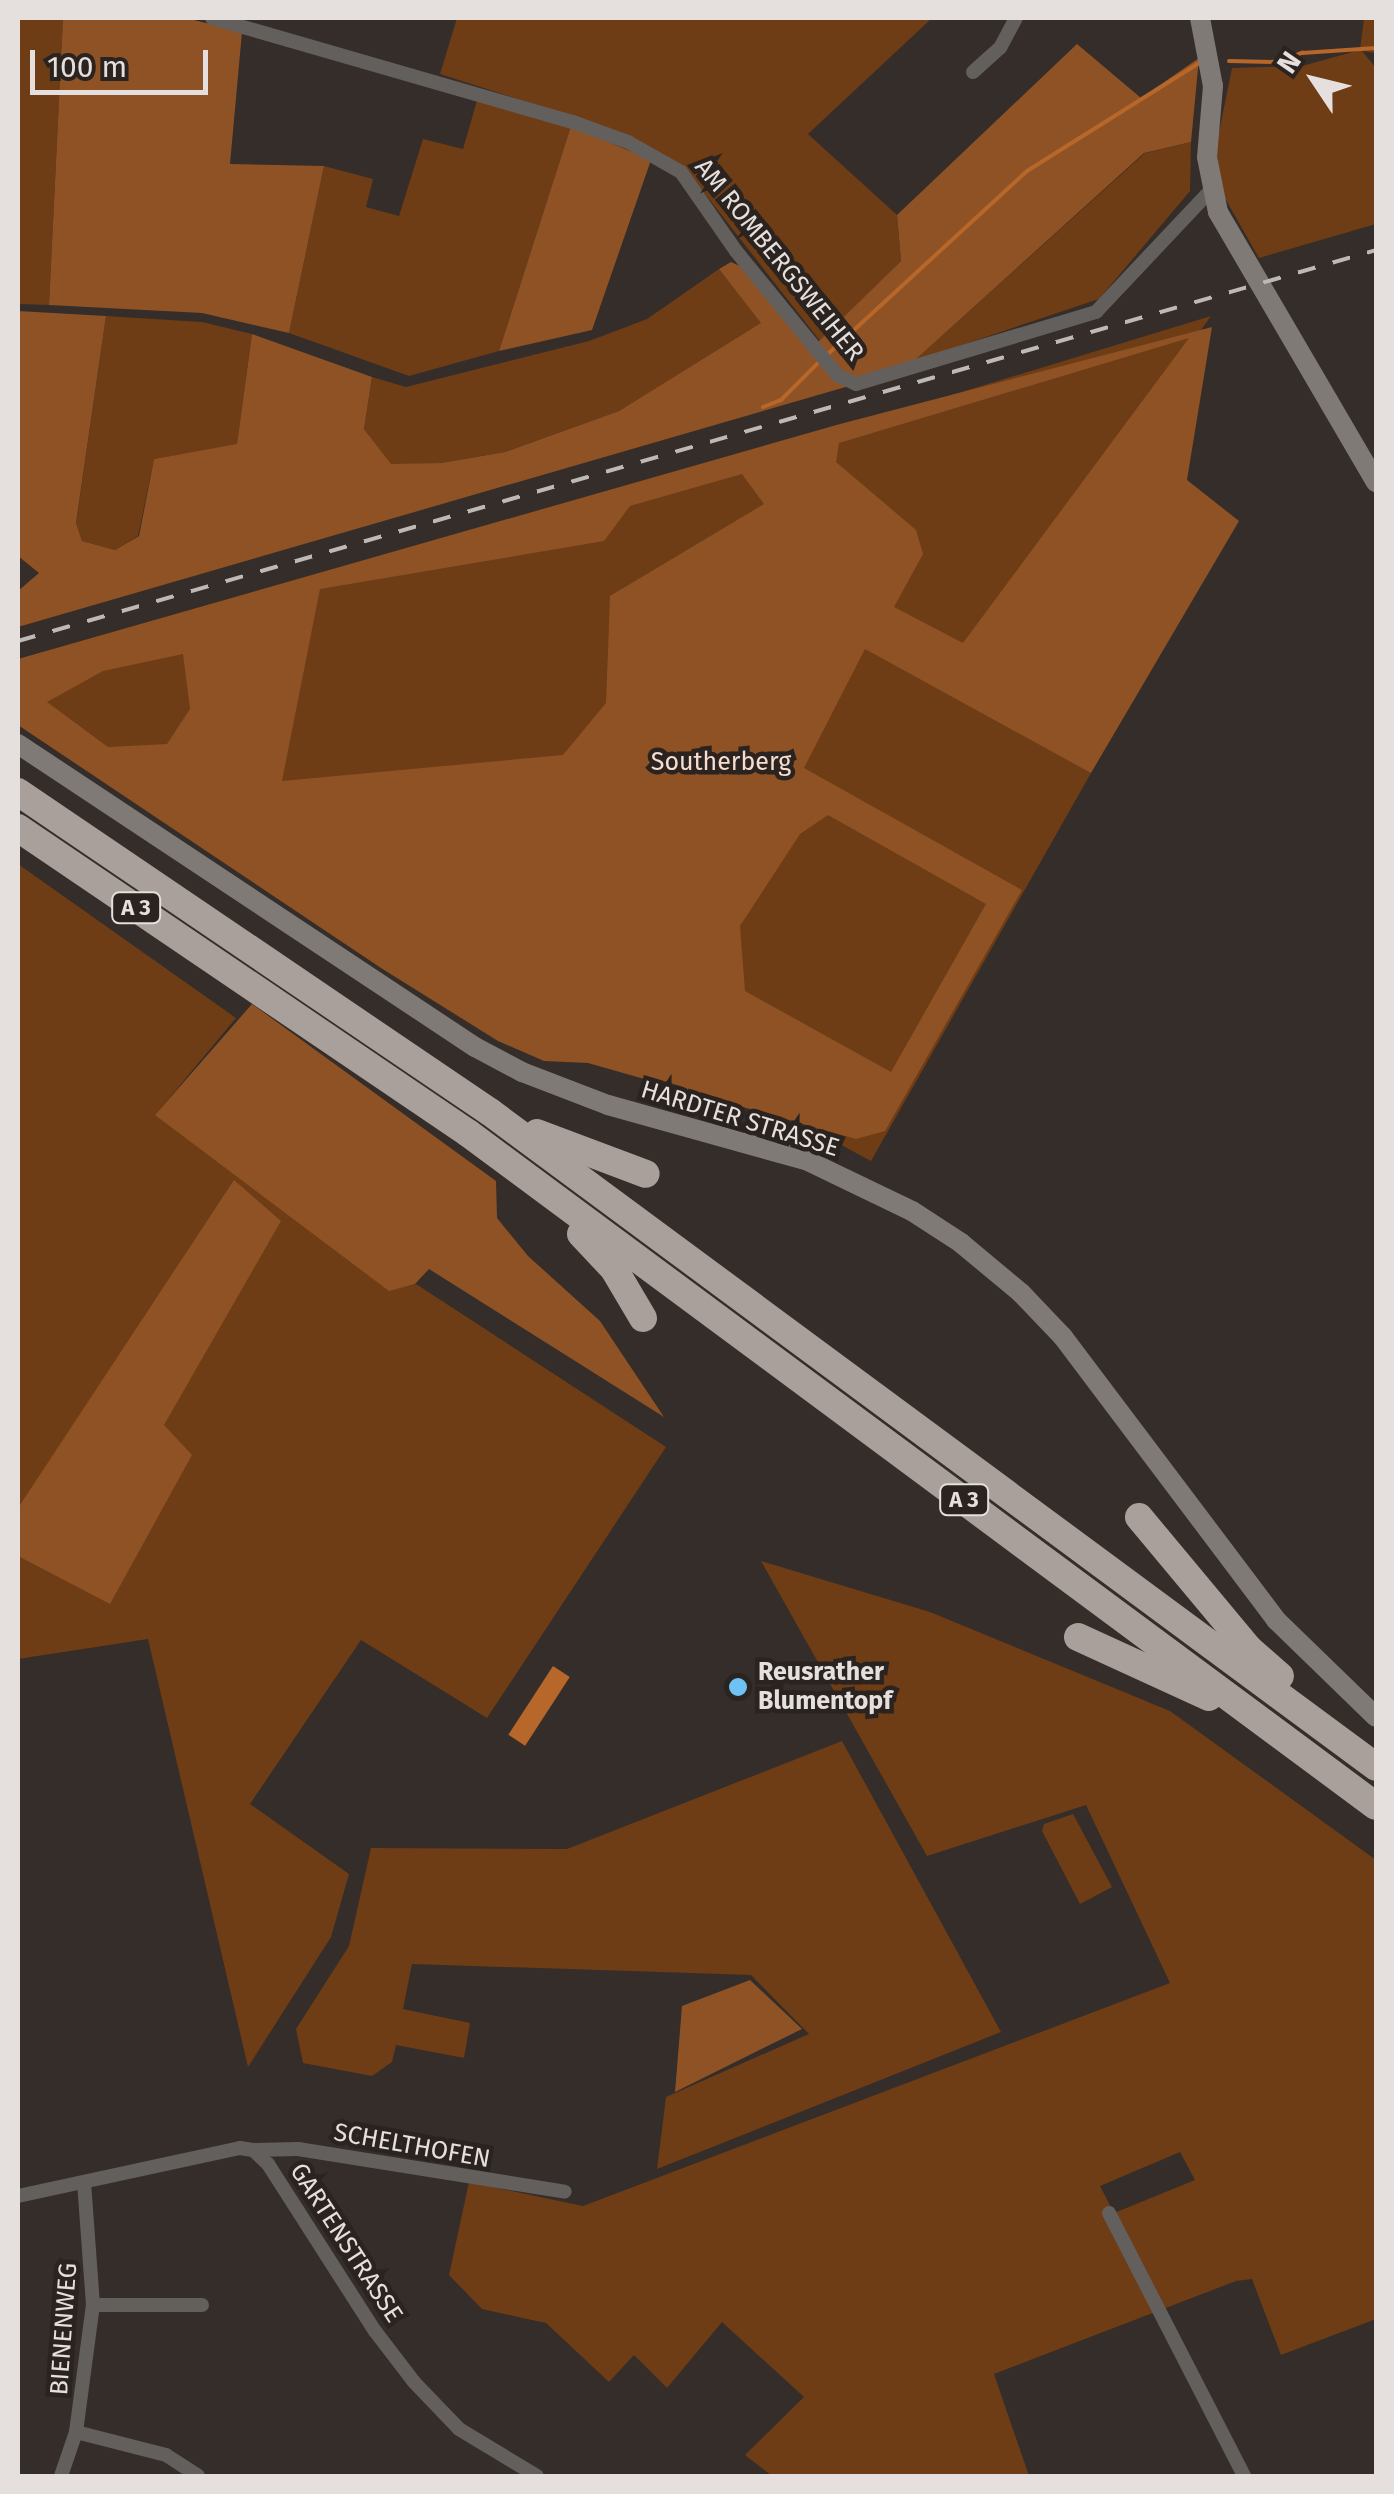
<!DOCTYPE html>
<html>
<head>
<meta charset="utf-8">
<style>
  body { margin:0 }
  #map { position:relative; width:1394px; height:2494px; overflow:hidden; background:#342d29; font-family:"Fira Sans",sans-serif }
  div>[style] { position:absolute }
  .green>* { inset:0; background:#6e3c15 }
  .forest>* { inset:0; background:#8f5224 }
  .water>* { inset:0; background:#b76729; transform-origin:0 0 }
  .stream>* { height:4px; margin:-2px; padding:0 2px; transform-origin:2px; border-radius:2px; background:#b76729 }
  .street>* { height:14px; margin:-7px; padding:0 7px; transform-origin:7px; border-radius:7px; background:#635f5d }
  .secondary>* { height:20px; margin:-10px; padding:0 10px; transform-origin:10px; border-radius:10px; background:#7f7a76 }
  .highway>* { height:28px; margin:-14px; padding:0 14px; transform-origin:14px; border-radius:14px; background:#a9a09b }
  .rail>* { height:4px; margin-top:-2px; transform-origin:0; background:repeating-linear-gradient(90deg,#bfb9b6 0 18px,transparent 0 36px) }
  .dots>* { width:28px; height:28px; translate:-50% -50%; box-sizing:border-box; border:5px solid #2a231f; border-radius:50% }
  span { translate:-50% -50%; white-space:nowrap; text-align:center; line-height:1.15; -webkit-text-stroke:9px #2a231f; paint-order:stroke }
  .shield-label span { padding:2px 8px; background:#2a231f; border:2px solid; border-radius:8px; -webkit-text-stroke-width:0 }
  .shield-label { font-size:22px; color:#e5e0dd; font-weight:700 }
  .street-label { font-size:25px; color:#e5e0dd }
  .park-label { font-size:25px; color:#f5ded0 }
  .poi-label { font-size:25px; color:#e5e0dd; font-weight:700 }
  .left { translate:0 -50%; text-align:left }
  .frame { position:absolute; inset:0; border:20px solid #e5e0dd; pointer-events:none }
  .north { position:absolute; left:1264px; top:30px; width:100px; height:100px; -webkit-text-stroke:8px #2a231f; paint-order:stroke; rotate:305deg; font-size:28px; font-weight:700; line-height:40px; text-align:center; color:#e5e0dd }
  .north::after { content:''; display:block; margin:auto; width:35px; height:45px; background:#e5e0dd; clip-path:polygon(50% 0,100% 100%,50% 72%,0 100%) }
  .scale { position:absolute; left:30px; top:50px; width:178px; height:45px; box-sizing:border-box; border:5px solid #e5e0dd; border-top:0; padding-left:12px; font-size:30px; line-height:35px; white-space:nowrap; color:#e5e0dd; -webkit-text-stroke:8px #2a231f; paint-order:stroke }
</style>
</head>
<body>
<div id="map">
  <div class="green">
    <i style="clip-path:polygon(18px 18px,63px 18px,49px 305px,18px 304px)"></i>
    <i style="clip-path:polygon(457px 18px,931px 19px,808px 134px,897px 215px,901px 261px,820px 341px,684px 167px,626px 134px,440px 74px)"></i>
    <i style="clip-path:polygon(1364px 18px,1376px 18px,1376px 53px,1362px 51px,1376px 68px,1376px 224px,1259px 258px,1222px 193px,1216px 147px,1232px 68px,1302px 66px,1360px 50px)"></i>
    <i style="clip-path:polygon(478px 97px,571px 126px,499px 351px,409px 376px,289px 333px,324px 166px,373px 179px,366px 207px,399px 216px,423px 139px,463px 149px)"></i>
    <i style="clip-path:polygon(1191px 142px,1190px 191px,1099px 299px,914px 361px,1145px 153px)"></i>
    <i style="clip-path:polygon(719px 269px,762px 323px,619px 411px,505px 452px,441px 463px,391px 465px,364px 429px,372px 377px,406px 387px,589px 341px,647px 319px)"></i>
    <i style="clip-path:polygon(106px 316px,202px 322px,252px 334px,237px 445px,154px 459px,138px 536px,115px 550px,82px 541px,76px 524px)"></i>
    <i style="clip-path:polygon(1211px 316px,981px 637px,1091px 773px,871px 1161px,18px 699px,18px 661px,768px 451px)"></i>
    <i style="clip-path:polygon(18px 864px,236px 1018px,156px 1114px,389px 1290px,416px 1284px,666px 1447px,487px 1718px,361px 1640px,250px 1804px,349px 1874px,331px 1937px,248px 2067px,148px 1639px,18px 1659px)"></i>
    <i style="clip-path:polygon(evenodd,761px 1561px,930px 1612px,1170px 1711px,1376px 1860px,1376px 2319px,1281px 2355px,1252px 2279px,1236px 2281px,994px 2374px,1029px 2476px,772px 2476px,745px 2455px,804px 2397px,722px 2322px,667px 2388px,634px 2355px,609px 2382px,546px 2323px,482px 2309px,449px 2275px,469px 2182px,583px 2206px,1170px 1983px,1086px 1805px,927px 1856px,761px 1561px,1180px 2152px,1195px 2180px,1114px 2213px,1100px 2186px,1180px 2152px)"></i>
    <i style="clip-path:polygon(842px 1741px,1001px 2032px,657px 2169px,666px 2097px,809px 2034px,751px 1975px,412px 1964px,403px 2009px,470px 2023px,464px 2058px,396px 2045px,392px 2062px,372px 2076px,303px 2063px,296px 2029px,349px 1946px,371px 1848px,567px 1849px)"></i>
    <i style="clip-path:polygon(1073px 1814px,1112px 1887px,1080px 1904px,1042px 1831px,1044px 1824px)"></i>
  </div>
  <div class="forest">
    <i style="clip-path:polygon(63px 18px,190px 19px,242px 32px,230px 164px,324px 166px,289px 333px,202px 313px,49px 305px)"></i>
    <i style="clip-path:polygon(1077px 44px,1141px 98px,1199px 58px,1191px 142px,1144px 153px,914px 361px,856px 384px,18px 627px,18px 591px,39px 573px,18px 556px,18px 311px,106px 316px,76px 523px,82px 541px,115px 550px,139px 536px,154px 459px,237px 444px,252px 334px,372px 377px,364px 429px,391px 464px,441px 463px,505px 452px,619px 411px,761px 323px,719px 269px,731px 262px,742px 267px,811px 349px,901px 261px,897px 215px)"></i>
    <i style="clip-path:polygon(571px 126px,651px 160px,592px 330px,499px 351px)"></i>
    <i style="clip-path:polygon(evenodd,1212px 327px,1187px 480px,1239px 521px,1091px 773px,865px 649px,804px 768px,1022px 890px,885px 1131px,856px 1139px,588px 1063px,544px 1061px,498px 1041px,381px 968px,18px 725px,18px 659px,840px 424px,1212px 327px,1189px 338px,963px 643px,894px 607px,923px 554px,916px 530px,836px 462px,839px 443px,1189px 338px,1212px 327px,742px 474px,764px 504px,610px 596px,606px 703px,563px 755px,282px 781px,320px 589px,604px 541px,630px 506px,742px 474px,1212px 327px,183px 654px,190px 709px,167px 744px,108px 747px,47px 702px,103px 671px,183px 654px,1212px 327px,828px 815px,986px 904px,891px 1072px,745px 991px,740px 926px,800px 834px,828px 815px)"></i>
    <i style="clip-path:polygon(252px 1004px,496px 1181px,497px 1218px,528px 1256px,600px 1321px,664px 1417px,429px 1269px,415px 1284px,389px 1291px,155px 1115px)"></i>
    <i style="clip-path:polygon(234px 1180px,281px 1221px,164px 1425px,192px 1455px,110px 1604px,18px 1556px,18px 1508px)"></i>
    <i style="clip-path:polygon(750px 1980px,802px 2029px,675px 2092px,682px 2006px)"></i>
  </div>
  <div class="water">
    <i style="left:553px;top:1666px;width:20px;height:82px;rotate:33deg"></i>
  </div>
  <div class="stream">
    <i style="left:1229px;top:61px;width:49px;rotate:1.2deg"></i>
    <i style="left:1278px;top:62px;width:26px;rotate:-21deg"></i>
    <i style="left:1302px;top:53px;width:74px;rotate:-3.9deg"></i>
    <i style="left:829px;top:353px;width:269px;rotate:-42.6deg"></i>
    <i style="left:1027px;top:171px;width:205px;rotate:-32.1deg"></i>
    <i style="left:763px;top:407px;width:19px;rotate:-21deg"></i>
    <i style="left:781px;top:400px;width:51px;rotate:-45deg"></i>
  </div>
  <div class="street">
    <i style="left:212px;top:18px;width:376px;rotate:16.1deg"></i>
    <i style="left:573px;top:122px;width:59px;rotate:20deg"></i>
    <i style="left:628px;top:142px;width:61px;rotate:29.5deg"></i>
    <i style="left:681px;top:172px;width:96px;rotate:55.2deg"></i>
    <i style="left:736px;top:251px;width:160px;rotate:50.8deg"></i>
    <i style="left:837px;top:375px;width:21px;rotate:25deg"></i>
    <i style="left:856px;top:384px;width:251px;rotate:-16.7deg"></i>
    <i style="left:1096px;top:312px;width:168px;rotate:-46.7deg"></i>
    <i style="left:973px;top:72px;width:36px;rotate:-42deg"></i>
    <i style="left:1000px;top:48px;width:34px;rotate:-62deg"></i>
    <i style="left:253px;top:2150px;width:45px;rotate:-1.3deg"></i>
    <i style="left:298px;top:2149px;width:270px;rotate:9.1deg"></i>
    <i style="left:18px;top:2196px;width:227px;rotate:-12.2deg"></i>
    <i style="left:240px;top:2148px;width:13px;rotate:9deg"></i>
    <i style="left:253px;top:2150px;width:21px;rotate:43deg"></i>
    <i style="left:268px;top:2164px;width:198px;rotate:57.4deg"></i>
    <i style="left:375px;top:2331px;width:64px;rotate:52.6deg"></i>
    <i style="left:414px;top:2382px;width:65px;rotate:46.2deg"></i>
    <i style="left:459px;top:2429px;width:91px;rotate:31.1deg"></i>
    <i style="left:1109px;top:2213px;width:296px;rotate:62.8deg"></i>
    <i style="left:93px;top:2305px;width:109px"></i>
    <i style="left:76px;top:2432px;width:93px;rotate:14.3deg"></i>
    <i style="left:166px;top:2455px;width:38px;rotate:33deg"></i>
    <i style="left:61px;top:2476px;width:46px;rotate:-71.2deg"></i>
    <i style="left:76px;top:2432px;width:128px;rotate:-82.4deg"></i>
    <i style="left:93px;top:2305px;width:123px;rotate:-94.2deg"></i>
  </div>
  <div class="secondary">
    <i style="left:1200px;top:18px;width:69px;rotate:79.2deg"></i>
    <i style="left:1213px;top:86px;width:71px;rotate:94.8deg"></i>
    <i style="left:1207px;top:157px;width:56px;rotate:78.7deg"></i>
    <i style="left:1218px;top:212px;width:313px;rotate:59.7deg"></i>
    <i style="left:18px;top:744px;width:548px;rotate:33.55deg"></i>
    <i style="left:475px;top:1047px;width:53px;rotate:28deg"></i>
    <i style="left:522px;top:1072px;width:92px;rotate:21deg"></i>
    <i style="left:608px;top:1105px;width:208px;rotate:15.6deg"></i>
    <i style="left:808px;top:1161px;width:115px;rotate:25.7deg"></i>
    <i style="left:912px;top:1211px;width:59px;rotate:33.1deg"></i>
    <i style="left:961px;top:1243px;width:78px;rotate:39.8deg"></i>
    <i style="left:1021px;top:1293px;width:61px;rotate:46.3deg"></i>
    <i style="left:1063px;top:1337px;width:354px;rotate:53deg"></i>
    <i style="left:1276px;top:1620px;width:139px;rotate:44.1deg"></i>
  </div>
  <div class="highway">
    <i style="left:18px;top:792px;width:570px;rotate:34.14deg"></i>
    <i style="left:490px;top:1112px;width:1102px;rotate:36.47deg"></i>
    <i style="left:18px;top:828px;width:544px;rotate:34.13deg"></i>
    <i style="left:468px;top:1133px;width:1130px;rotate:36.55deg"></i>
    <i style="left:537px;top:1133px;width:116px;rotate:20.6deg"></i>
    <i style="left:581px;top:1234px;width:48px;rotate:46.7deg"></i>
    <i style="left:614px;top:1269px;width:57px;rotate:59.4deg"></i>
    <i style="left:1139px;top:1517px;width:172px;rotate:50.2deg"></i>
    <i style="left:1249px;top:1649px;width:41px;rotate:41.1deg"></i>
    <i style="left:1078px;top:1637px;width:144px;rotate:24.6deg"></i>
  </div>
  <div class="rail">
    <i style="left:18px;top:641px;width:1413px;rotate:-16.06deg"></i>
  </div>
  <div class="dots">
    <i style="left:738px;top:1687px;background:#6fc2f4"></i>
  </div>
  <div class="shield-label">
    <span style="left:136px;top:908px">A 3</span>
    <span style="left:964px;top:1500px">A 3</span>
  </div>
  <div class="street-label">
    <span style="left:779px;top:260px;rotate:51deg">AM ROMBERGSWEIHER</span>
    <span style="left:740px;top:1119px;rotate:17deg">HARDTER STRASSE</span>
    <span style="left:412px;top:2146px;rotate:10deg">SCHELTHOFEN</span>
    <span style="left:346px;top:2243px;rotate:57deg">GARTENSTRASSE</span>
    <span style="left:64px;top:2329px;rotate:-86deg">BIENENWEG</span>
  </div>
  <div class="park-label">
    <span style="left:721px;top:762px">Southerberg</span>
  </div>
  <div class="poi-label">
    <span class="left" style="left:758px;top:1687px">Reusrather<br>Blumentopf</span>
  </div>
  <div class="frame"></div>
  <div class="north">N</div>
  <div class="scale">100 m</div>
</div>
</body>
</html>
